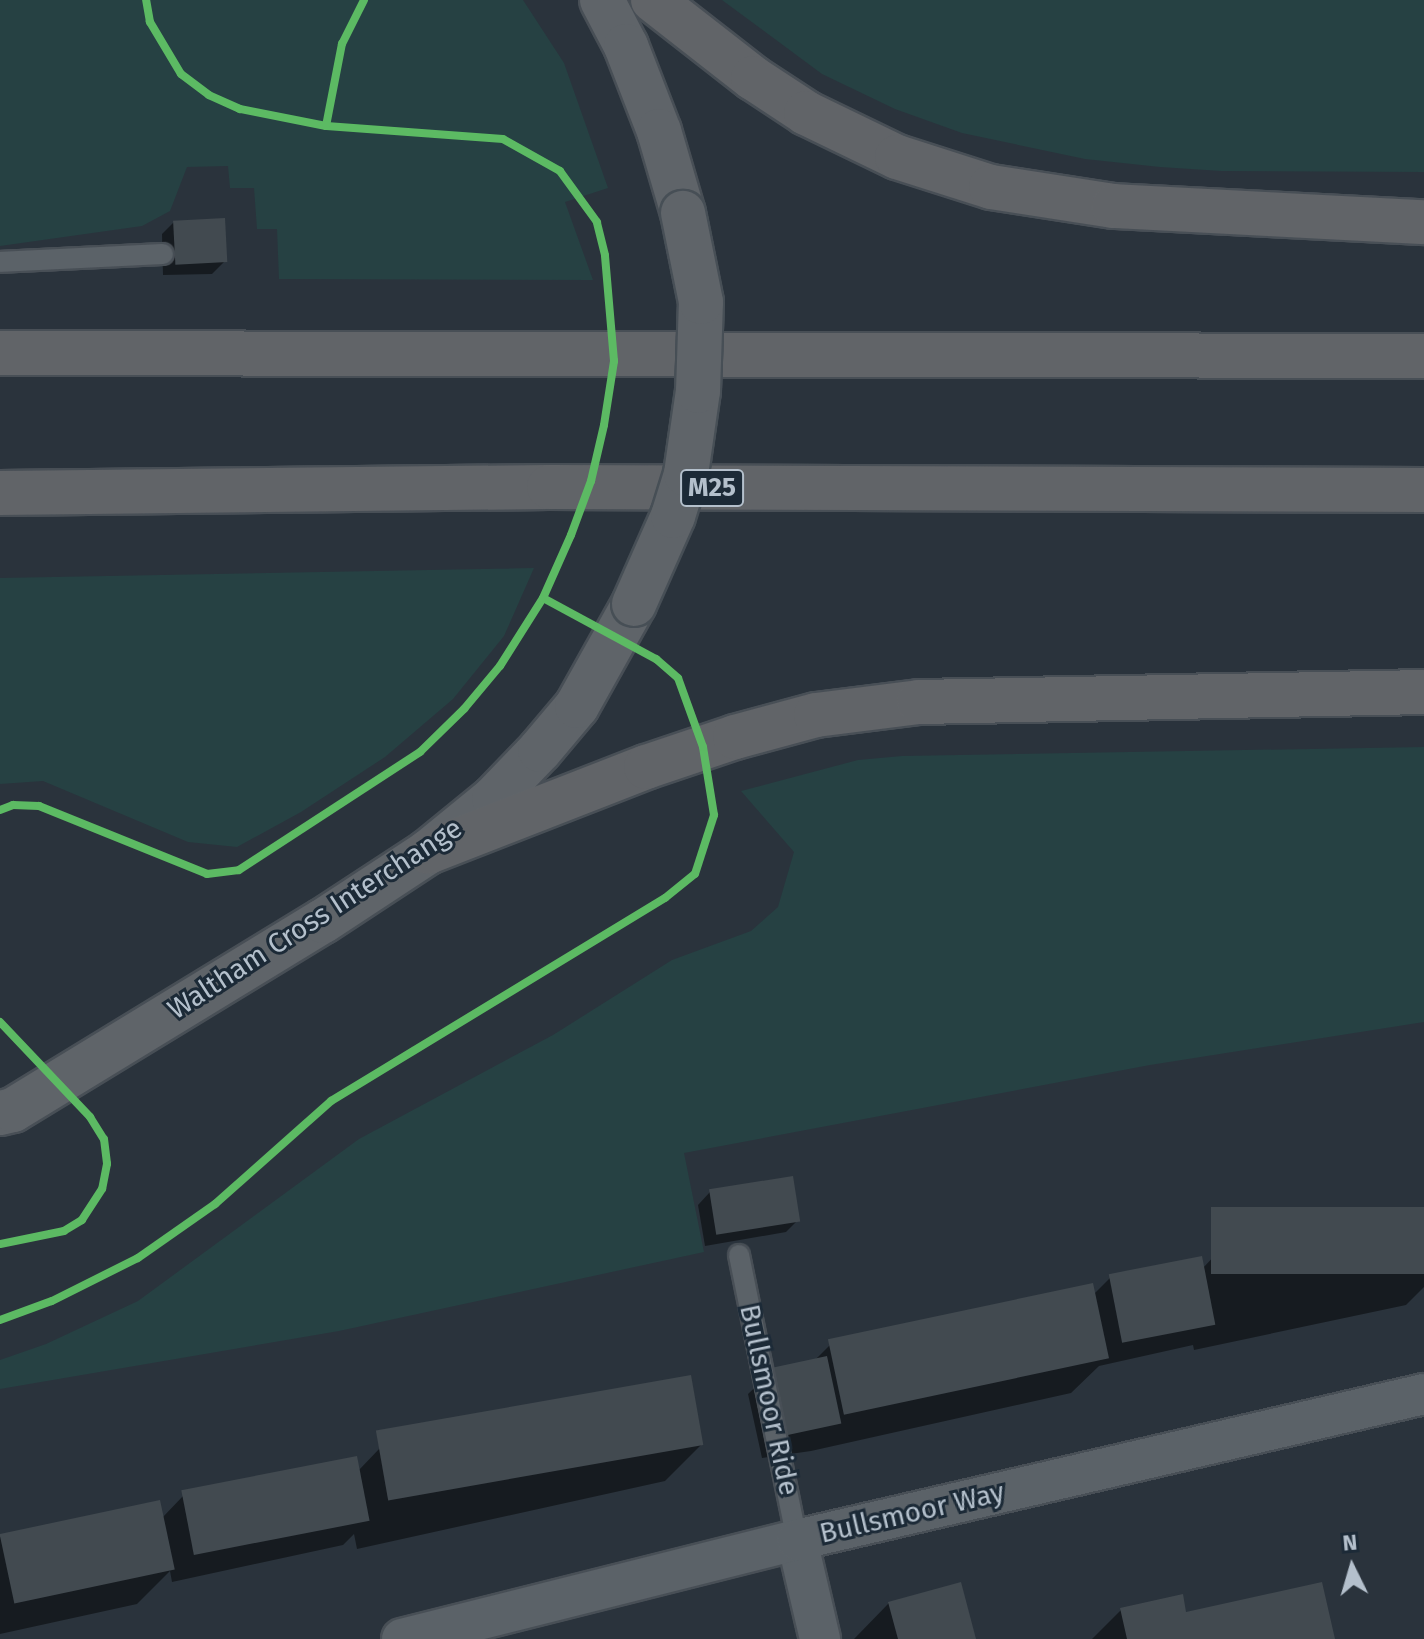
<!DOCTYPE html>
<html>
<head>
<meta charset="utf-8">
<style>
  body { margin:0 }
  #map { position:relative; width:1424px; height:1639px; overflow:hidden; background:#2a333c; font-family:"Fira Sans",sans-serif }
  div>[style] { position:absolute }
  .green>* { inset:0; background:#264143 }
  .shadow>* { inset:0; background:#0007 }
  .building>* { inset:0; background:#424a50; transform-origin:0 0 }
  .roads { filter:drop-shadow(2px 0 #484f56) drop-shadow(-2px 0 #484f56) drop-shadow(0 2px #484f56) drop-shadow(0 -2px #484f56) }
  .service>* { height:20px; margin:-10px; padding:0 10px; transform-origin:10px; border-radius:10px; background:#5b6268 }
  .minor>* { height:40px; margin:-20px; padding:0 20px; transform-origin:20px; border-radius:20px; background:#5b6268 }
  .trunk>* { height:44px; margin:-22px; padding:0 22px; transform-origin:22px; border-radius:22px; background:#5f6469 }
  .motorway>* { height:44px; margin:-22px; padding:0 22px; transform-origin:22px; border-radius:22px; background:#616468 }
  .bridges { filter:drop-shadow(2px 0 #474f56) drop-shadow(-2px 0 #474f56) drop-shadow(0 2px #474f56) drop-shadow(0 -2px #474f56) }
  .trunk-bridge>* { height:44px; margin:-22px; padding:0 22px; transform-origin:22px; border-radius:22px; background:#5f6469 }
  .cycleway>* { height:8px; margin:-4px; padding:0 4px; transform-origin:4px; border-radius:4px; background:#5cba63 }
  span { translate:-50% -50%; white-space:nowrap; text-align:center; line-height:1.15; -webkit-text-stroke:6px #1c2a37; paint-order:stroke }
  .shield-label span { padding:2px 6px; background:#1c2a37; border:2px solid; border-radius:6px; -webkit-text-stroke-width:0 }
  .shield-label { font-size:26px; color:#b4c0cc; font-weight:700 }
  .street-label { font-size:28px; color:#b4c0cc }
  .north { position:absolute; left:1312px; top:1527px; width:80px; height:80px; -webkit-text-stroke:6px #1c2a37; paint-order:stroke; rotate:355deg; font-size:22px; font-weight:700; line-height:32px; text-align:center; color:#b4c0cc }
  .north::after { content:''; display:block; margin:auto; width:28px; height:36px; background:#b4c0cc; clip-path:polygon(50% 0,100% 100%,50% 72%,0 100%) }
</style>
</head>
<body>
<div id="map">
  <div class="green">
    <i style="clip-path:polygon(0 0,523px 0,564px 63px,608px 188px,565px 202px,593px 280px,279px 279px,277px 229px,257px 229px,254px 188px,230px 188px,228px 166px,187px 167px,170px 211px,142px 226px,0 246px)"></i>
    <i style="clip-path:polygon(722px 0,1424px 0,1424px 172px,1221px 171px,1160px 167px,1085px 159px,962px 133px,895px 109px,822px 74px)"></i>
    <i style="clip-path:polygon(534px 568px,504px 636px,453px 699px,385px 757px,301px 812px,237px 847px,188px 842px,43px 781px,0 784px,0 578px)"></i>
    <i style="clip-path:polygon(1424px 747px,1424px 1022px,1150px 1065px,684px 1153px,704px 1252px,339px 1331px,0 1389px,0 1360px,46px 1344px,138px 1301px,359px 1139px,553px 1035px,672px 960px,751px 931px,778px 907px,794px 852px,741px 791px,858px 760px,902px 756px)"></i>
  </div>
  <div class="shadow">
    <i style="clip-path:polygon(174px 222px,225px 261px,212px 274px,163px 275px,162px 234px)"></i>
    <i style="clip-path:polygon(710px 1192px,798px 1220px,786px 1232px,705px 1246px,698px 1205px)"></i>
    <i style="clip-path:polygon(1424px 1209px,1424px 1287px,1406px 1305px,1194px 1350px,1193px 1345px,1099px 1366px,1071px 1393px,811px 1451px,762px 1458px,748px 1394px,773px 1370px,814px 1361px,830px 1345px,1093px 1295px,1110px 1278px,1203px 1268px,1217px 1253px)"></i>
    <i style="clip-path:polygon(701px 1445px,665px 1481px,357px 1549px,354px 1534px,343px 1545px,172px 1582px,170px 1571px,137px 1604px,0 1634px,0 1537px,162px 1518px,183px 1496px,358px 1471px,380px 1448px)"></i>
    <i style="clip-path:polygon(889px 1603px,974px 1639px,854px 1639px)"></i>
    <i style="clip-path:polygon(1121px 1610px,1185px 1614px,1333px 1639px,1092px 1639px)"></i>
  </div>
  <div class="building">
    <i style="left:225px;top:218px;width:44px;height:52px;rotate:87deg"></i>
    <i style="left:793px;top:1176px;width:46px;height:85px;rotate:81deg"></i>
    <i style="left:1424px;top:1207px;width:67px;height:213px;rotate:90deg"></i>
    <i style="left:1202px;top:1256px;width:70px;height:95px;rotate:79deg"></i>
    <i style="left:1093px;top:1283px;width:77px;height:271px;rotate:78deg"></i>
    <i style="left:827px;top:1356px;width:69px;height:56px;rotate:78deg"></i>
    <i style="left:691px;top:1375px;width:71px;height:320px;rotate:80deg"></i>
    <i style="left:357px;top:1456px;width:66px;height:179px;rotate:79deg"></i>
    <i style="left:160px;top:1500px;width:71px;height:164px;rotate:78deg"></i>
    <i style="clip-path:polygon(961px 1582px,976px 1639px,898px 1639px,888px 1602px)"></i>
    <i style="clip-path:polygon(1322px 1582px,1335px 1639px,1127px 1639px,1120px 1608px,1183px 1594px,1186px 1612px)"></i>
  </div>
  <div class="roads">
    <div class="service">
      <i style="left:0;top:262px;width:163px;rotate:-2.8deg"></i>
      <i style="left:739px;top:1255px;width:291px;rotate:78.5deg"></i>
    </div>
    <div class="minor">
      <i style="left:797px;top:1540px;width:102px;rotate:76.9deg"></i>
      <i style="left:402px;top:1639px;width:407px;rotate:-14.1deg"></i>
      <i style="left:797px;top:1540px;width:644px;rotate:-13.11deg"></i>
    </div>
    <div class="trunk">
      <i style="left:602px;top:0;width:52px;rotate:62.4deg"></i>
      <i style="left:626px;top:46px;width:91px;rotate:68.8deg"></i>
      <i style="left:659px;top:131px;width:85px;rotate:73.7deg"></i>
      <i style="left:0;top:1113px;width:13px;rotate:-13deg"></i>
      <i style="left:13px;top:1110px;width:363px;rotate:-31.4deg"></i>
      <i style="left:323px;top:921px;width:126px;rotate:-33.3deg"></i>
      <i style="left:428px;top:852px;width:85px;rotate:-39.3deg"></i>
      <i style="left:494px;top:798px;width:66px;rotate:-46.2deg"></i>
      <i style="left:540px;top:750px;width:57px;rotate:-49.9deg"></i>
      <i style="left:577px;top:706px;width:117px;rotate:-60.8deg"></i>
    </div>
    <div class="motorway">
      <i style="left:653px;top:0;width:127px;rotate:38deg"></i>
      <i style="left:753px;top:78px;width:64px;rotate:33.4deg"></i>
      <i style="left:806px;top:113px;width:101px;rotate:25.8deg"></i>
      <i style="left:897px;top:157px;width:99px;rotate:17.7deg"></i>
      <i style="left:991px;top:187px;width:124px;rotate:8.8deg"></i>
      <i style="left:1114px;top:206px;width:310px;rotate:3deg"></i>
      <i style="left:0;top:353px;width:1424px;rotate:0.12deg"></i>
      <i style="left:0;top:493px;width:549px;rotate:-0.63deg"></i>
      <i style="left:549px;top:487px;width:875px;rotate:0.2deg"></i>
      <i style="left:428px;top:852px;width:234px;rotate:-21.3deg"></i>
      <i style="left:646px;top:767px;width:94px;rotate:-18.6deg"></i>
      <i style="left:735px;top:737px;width:84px;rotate:-15.2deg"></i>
      <i style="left:816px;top:715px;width:104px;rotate:-7.2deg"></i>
      <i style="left:919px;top:702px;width:505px;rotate:-1.13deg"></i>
    </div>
  </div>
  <div class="bridges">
    <div class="trunk-bridge">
      <i style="left:634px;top:604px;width:96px;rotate:-66.1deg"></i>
      <i style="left:673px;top:516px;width:44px;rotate:-72.8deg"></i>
      <i style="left:686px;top:474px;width:84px;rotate:-81.8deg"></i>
      <i style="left:698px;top:391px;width:89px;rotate:-88.1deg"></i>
      <i style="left:701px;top:302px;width:91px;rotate:-101.4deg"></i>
    </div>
  </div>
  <div class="cycleway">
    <i style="left:326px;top:126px;width:84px;rotate:-79deg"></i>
    <i style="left:342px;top:44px;width:49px;rotate:-63.4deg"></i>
    <i style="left:0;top:810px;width:14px;rotate:-21deg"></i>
    <i style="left:13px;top:805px;width:26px;rotate:2deg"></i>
    <i style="left:39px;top:806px;width:181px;rotate:22deg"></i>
    <i style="left:207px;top:874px;width:32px;rotate:-7deg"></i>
    <i style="left:239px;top:870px;width:216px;rotate:-33.1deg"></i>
    <i style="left:420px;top:752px;width:62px;rotate:-44.3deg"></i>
    <i style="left:464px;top:709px;width:56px;rotate:-50.1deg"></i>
    <i style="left:500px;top:666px;width:80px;rotate:-57.7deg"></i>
    <i style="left:543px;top:598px;width:69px;rotate:-66deg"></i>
    <i style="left:571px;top:535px;width:58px;rotate:-69.7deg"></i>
    <i style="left:591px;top:481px;width:57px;rotate:-76.9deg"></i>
    <i style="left:604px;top:425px;width:65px;rotate:-81.1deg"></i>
    <i style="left:614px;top:361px;width:106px;rotate:-94.9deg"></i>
    <i style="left:605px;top:255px;width:34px;rotate:-104deg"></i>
    <i style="left:597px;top:222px;width:63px;rotate:-126deg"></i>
    <i style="left:560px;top:171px;width:65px;rotate:-150.7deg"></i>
    <i style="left:503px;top:139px;width:177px;rotate:-175.8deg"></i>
    <i style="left:326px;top:126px;width:88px;rotate:-168.8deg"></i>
    <i style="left:240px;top:109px;width:34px;rotate:-156deg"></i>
    <i style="left:209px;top:95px;width:35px;rotate:-143deg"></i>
    <i style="left:181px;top:74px;width:61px;rotate:-120.8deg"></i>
    <i style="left:150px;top:22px;width:22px;rotate:-100deg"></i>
    <i style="left:0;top:1022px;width:131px;rotate:46.5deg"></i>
    <i style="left:90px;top:1117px;width:26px;rotate:58deg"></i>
    <i style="left:104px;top:1139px;width:25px;rotate:83deg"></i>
    <i style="left:107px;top:1164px;width:25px;rotate:101deg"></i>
    <i style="left:102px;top:1189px;width:37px;rotate:123deg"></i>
    <i style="left:82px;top:1220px;width:21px;rotate:149deg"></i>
    <i style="left:64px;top:1231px;width:65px;rotate:168.5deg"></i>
    <i style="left:0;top:1320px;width:55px;rotate:-20.1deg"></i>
    <i style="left:52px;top:1301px;width:96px;rotate:-26.6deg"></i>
    <i style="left:138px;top:1258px;width:94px;rotate:-35deg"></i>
    <i style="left:215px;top:1204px;width:155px;rotate:-41.6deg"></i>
    <i style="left:331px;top:1101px;width:391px;rotate:-31.3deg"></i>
    <i style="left:665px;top:898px;width:38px;rotate:-39deg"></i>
    <i style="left:695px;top:874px;width:62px;rotate:-72.1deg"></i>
    <i style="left:714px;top:815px;width:69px;rotate:-99.2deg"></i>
    <i style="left:703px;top:747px;width:73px;rotate:-109.9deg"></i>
    <i style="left:678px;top:678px;width:29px;rotate:-139deg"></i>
    <i style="left:656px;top:659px;width:128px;rotate:-151.6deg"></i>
  </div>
  <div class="shield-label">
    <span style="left:712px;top:488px">M25</span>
  </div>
  <div class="street-label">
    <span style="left:315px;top:919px;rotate:-33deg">Waltham Cross Interchange</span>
    <span style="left:769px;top:1400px;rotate:78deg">Bullsmoor Ride</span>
    <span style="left:912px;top:1513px;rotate:-13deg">Bullsmoor Way</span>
  </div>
  <div class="north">N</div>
</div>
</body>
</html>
